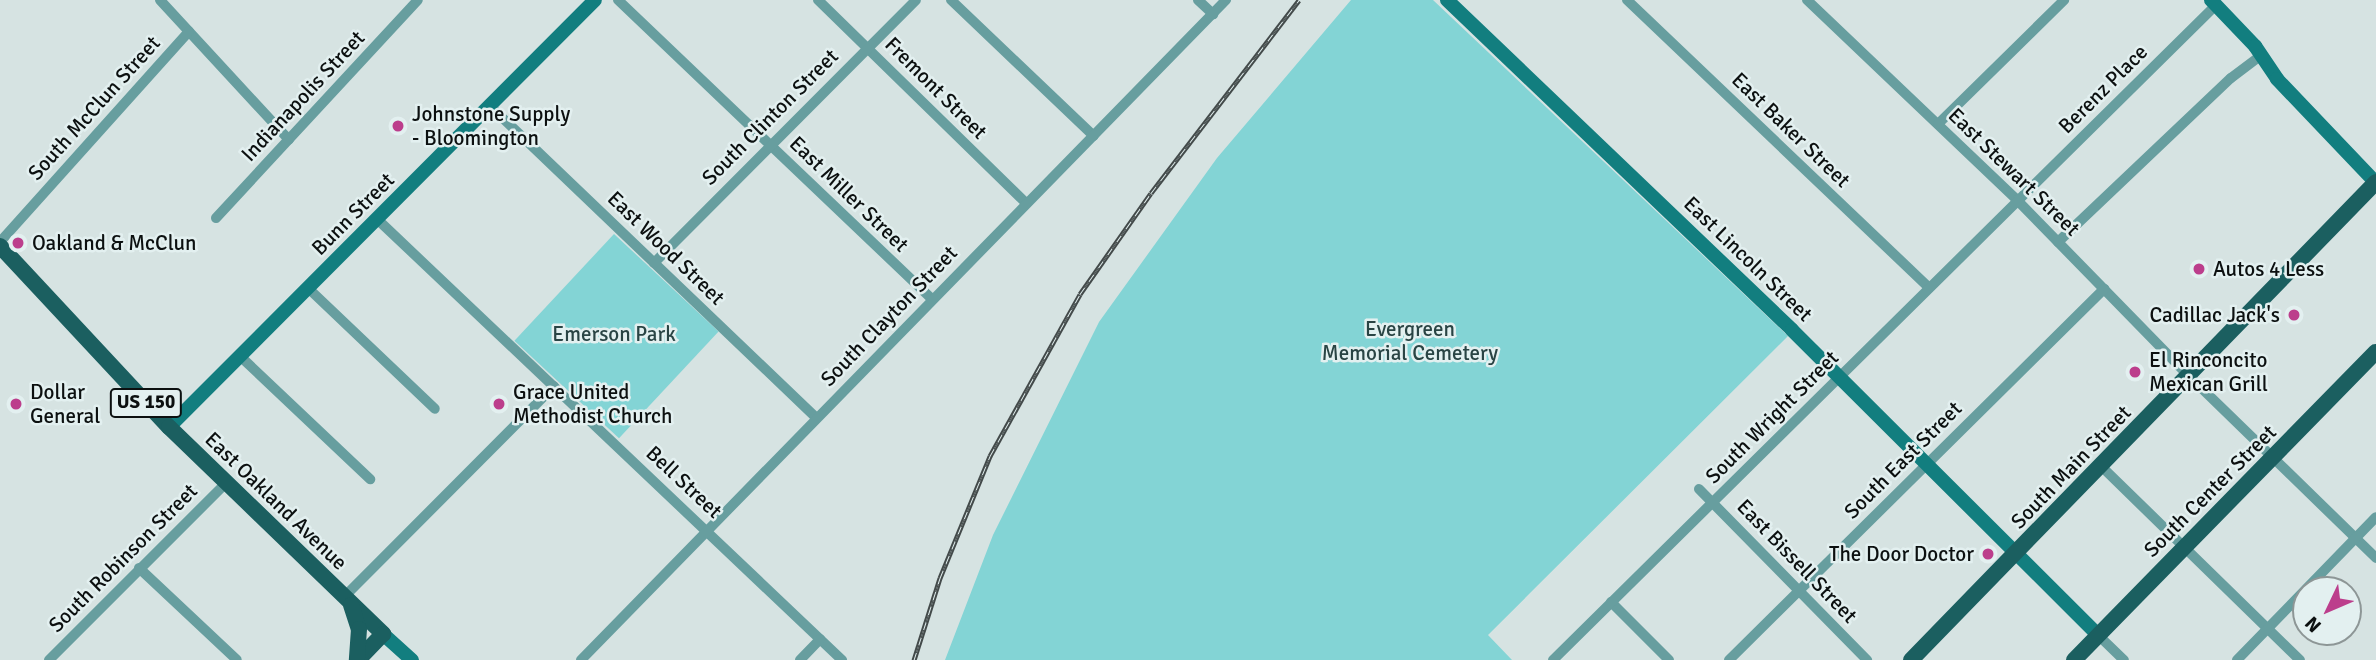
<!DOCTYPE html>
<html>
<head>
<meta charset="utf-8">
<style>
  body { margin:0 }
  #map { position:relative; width:2376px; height:660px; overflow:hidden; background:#d6e3e2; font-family:Signika,sans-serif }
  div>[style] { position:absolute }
  .green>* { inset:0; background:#83d4d5; transform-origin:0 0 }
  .street>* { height:10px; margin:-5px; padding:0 5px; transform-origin:5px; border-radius:5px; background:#679e9f }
  .secondary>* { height:14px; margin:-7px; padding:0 7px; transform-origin:7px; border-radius:7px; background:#127e7f }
  .primary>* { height:16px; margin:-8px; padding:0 8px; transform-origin:8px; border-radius:8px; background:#1b5f60 }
  .rail>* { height:5px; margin-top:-2.5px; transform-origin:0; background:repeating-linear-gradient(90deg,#e3f0f0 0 8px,#434a4a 0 16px); box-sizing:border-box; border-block:2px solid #434a4a }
  .dots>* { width:19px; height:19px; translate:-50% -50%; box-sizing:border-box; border:4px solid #e3f0f0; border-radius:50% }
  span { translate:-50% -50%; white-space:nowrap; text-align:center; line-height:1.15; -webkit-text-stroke:5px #e3f0f0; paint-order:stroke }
  .shield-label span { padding:2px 5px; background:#e3f0f0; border:2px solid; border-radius:5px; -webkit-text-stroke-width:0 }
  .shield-label { font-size:19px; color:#0c1010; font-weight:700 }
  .street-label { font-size:21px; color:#0c1010 }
  .poi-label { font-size:21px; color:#0c1010 }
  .left { translate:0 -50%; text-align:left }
  .right { translate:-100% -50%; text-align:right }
  .park-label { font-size:21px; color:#294444 }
  .north { position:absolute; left:2292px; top:576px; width:70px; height:70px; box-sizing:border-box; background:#e3f0f0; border:2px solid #8d9696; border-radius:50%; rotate:226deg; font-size:19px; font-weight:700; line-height:28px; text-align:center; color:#0c1010 }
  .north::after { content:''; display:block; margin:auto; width:24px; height:32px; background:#bc3e8c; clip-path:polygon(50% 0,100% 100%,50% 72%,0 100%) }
</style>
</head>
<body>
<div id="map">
  <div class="green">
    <i style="clip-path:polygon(1351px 0,1433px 0,1788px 336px,1488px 635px,1512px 660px,945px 660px,993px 535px,1099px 322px,1217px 158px)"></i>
    <i style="left:614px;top:234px;width:143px;height:146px;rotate:43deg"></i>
  </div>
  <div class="street">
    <i style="left:160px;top:0;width:190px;rotate:47.3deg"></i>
    <i style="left:618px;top:0;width:434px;rotate:43.6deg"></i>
    <i style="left:818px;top:0;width:291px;rotate:44.3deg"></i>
    <i style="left:951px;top:0;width:197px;rotate:43.6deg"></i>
    <i style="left:1198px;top:0;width:21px;rotate:43deg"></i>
    <i style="left:1627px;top:0;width:417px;rotate:43.6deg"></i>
    <i style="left:1807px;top:0;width:290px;rotate:43.6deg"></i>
    <i style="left:2017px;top:200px;width:246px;rotate:45.7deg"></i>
    <i style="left:2189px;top:376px;width:261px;rotate:44.2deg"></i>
    <i style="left:490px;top:106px;width:451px;rotate:43.7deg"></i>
    <i style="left:1938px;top:124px;width:177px;rotate:-44.5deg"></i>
    <i style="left:216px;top:218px;width:297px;rotate:-47.2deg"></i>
    <i style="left:377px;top:219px;width:641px;rotate:43.48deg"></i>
    <i style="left:0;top:242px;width:283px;rotate:-48.1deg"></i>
    <i style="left:2058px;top:242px;width:238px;rotate:-43.5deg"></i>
    <i style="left:2231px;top:78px;width:38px;rotate:-37deg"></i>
    <i style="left:654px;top:263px;width:371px;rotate:-45.1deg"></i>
    <i style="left:308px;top:288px;width:175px;rotate:43.6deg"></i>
    <i style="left:241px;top:357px;width:178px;rotate:43.4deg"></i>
    <i style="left:2101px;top:466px;width:278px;rotate:44.3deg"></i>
    <i style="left:1699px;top:489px;width:240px;rotate:45.5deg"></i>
    <i style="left:139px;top:568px;width:134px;rotate:43.2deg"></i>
    <i style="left:345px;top:596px;width:296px;rotate:-45.1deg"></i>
    <i style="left:1611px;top:602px;width:82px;rotate:45deg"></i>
    <i style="left:2098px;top:635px;width:36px;rotate:44deg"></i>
    <i style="left:49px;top:660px;width:250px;rotate:-45deg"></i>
    <i style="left:581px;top:660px;width:923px;rotate:-45.66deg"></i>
    <i style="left:800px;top:660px;width:29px;rotate:-46deg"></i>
    <i style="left:1553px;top:660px;width:932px;rotate:-44.65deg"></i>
    <i style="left:1729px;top:660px;width:528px;rotate:-44.69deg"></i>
    <i style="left:2237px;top:660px;width:199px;rotate:-45.8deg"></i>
  </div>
  <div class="secondary">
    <i style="left:1447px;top:0;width:477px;rotate:43.7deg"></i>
    <i style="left:1792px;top:330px;width:432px;rotate:44.9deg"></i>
    <i style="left:2211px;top:0;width:64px;rotate:46.3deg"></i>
    <i style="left:2255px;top:46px;width:40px;rotate:56deg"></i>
    <i style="left:2277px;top:79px;width:144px;rotate:46.4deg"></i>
    <i style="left:169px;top:427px;width:603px;rotate:-45.07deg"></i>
    <i style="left:383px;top:634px;width:39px;rotate:42deg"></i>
  </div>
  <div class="primary">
    <i style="left:0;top:246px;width:248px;rotate:47deg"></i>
    <i style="left:169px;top:427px;width:298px;rotate:44deg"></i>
    <i style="left:383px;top:634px;width:36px;rotate:134deg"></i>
    <i style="left:351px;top:605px;width:25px;rotate:72deg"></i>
    <i style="left:359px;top:629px;width:31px;rotate:94deg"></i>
    <i style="left:1911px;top:660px;width:667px;rotate:-45.79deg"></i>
    <i style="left:2074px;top:660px;width:431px;rotate:-45.6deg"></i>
  </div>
  <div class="rail">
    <i style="left:914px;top:660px;width:86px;rotate:-72.4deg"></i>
    <i style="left:940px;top:578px;width:132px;rotate:-67.7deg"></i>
    <i style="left:990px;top:456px;width:185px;rotate:-60.9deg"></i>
    <i style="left:1080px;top:294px;width:123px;rotate:-54.9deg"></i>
    <i style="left:1151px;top:193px;width:243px;rotate:-52.5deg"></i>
  </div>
  <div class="dots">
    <i style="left:398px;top:126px;background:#bc3e8c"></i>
    <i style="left:18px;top:243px;background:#bc3e8c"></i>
    <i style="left:2199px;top:269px;background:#bc3e8c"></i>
    <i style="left:2294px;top:315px;background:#bc3e8c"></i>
    <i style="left:2135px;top:372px;background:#bc3e8c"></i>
    <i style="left:16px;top:404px;background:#bc3e8c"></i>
    <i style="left:499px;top:404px;background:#bc3e8c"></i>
    <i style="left:1988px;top:554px;background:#bc3e8c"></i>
  </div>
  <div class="shield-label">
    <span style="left:146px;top:403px">US 150</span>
  </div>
  <div class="street-label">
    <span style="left:936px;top:88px;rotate:45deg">Fremont Street</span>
    <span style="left:2103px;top:89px;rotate:-45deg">Berenz Place</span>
    <span style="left:303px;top:96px;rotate:-47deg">Indianapolis Street</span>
    <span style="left:94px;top:108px;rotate:-48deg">South McClun Street</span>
    <span style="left:770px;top:117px;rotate:-45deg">South Clinton Street</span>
    <span style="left:1791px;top:130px;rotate:44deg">East Baker Street</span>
    <span style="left:2014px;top:172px;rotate:44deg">East Stewart Street</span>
    <span style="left:849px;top:194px;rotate:44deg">East Miller Street</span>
    <span style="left:353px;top:214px;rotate:-45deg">Bunn Street</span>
    <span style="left:666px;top:248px;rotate:44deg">East Wood Street</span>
    <span style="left:1748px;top:259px;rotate:44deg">East Lincoln Street</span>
    <span style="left:889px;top:316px;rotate:-46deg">South Clayton Street</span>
    <span style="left:1772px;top:417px;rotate:-45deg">South Wright Street</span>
    <span style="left:1903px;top:460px;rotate:-45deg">South East Street</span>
    <span style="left:2071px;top:467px;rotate:-46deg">South Main Street</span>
    <span style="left:684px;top:482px;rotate:43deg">Bell Street</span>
    <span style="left:2210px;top:491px;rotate:-45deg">South Center Street</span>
    <span style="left:276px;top:501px;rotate:44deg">East Oakland Avenue</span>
    <span style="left:123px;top:558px;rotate:-45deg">South Robinson Street</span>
    <span style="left:1797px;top:561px;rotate:46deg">East Bissell Street</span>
  </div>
  <div class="poi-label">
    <span class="left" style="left:412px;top:126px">Johnstone Supply<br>- Bloomington</span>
    <span class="left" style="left:32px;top:243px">Oakland &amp; McClun</span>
    <span class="left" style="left:2213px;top:269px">Autos 4 Less</span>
    <span class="right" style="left:2280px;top:315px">Cadillac Jack's</span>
    <span class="left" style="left:2149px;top:372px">El Rinconcito<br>Mexican Grill</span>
    <span class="left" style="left:30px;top:404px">Dollar<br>General</span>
    <span class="left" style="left:513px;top:404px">Grace United<br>Methodist Church</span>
    <span class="right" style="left:1974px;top:554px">The Door Doctor</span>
  </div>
  <div class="park-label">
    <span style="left:1410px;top:341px">Evergreen<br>Memorial Cemetery</span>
    <span style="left:614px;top:334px">Emerson Park</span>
  </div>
  <div class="north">N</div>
</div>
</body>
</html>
